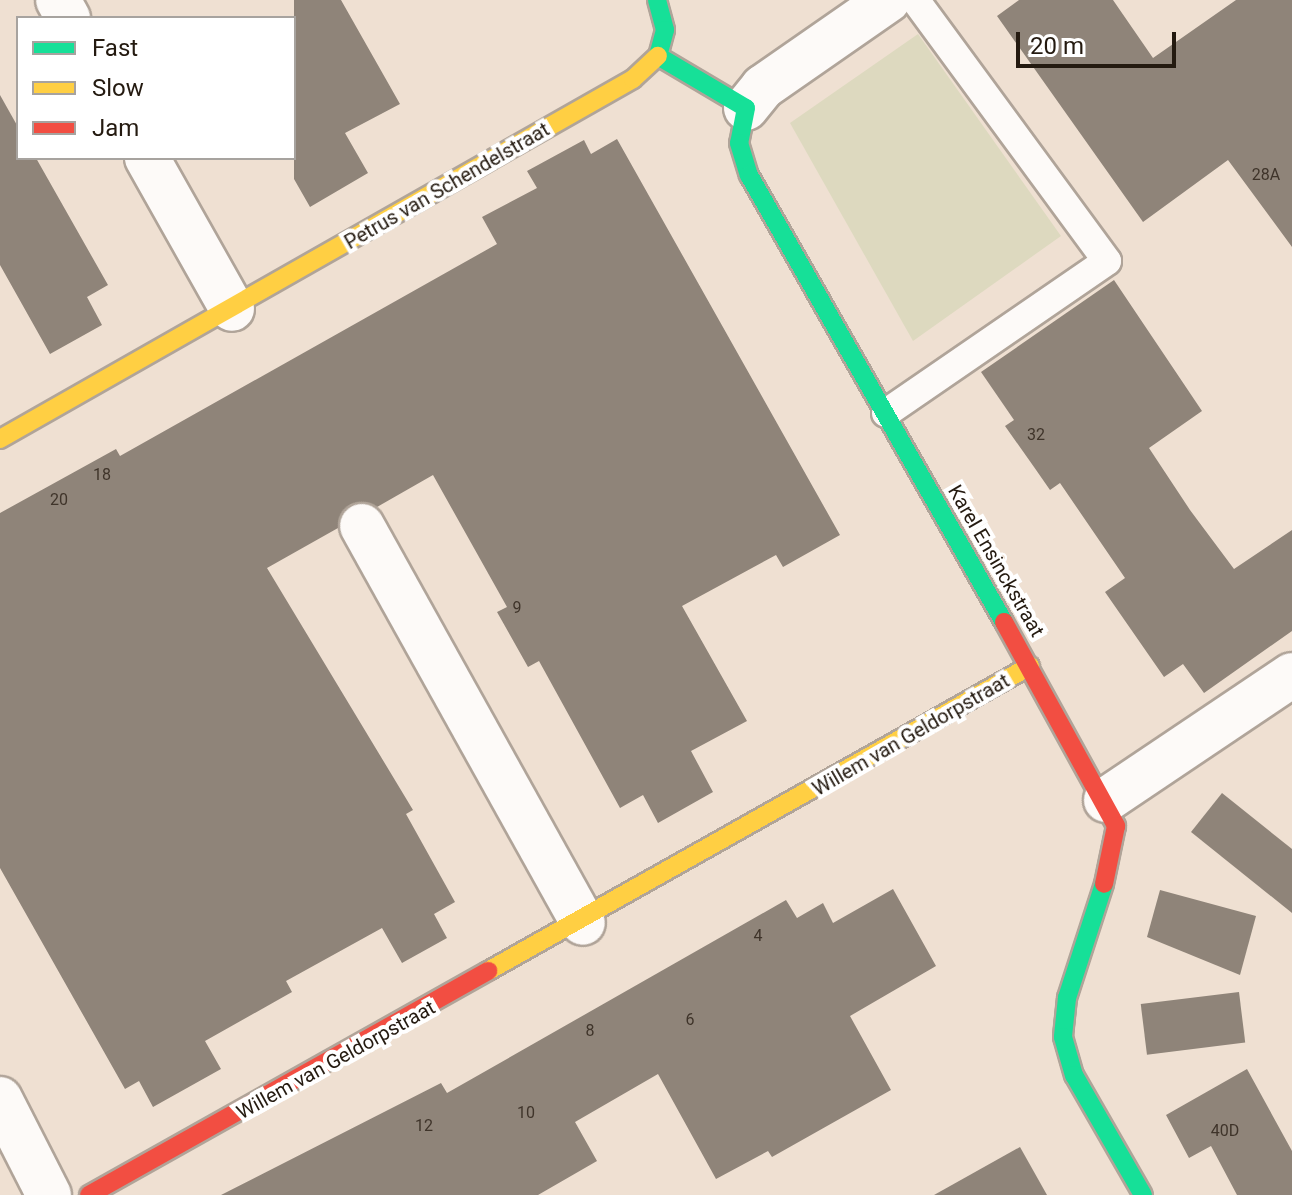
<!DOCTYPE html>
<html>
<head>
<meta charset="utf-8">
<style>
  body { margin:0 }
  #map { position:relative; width:1292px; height:1195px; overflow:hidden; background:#efe0d2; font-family:Roboto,sans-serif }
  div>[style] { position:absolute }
  .green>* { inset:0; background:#ddd9bf }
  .building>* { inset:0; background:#8f8479; transform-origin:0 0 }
  .roads { filter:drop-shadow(2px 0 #b0a499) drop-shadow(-2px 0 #b0a499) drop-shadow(0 2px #b0a499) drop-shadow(0 -2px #b0a499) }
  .lane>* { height:28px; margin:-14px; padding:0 14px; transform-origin:14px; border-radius:14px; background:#fdfaf8 }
  .street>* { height:44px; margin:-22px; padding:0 22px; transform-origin:22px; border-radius:22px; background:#fdfaf8 }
  .fast>* { height:18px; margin:-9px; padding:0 9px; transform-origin:9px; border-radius:9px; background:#16e098 }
  .slow>* { height:18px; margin:-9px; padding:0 9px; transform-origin:9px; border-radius:9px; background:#ffcf43 }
  .jam>* { height:18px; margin:-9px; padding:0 9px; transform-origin:9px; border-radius:9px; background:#f24e42 }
  span { translate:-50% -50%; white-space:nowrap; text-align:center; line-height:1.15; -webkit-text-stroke:8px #fff; paint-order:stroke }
  .number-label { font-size:16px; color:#3f342a }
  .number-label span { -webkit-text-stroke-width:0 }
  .street-label { font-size:20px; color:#241a10 }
  .legend { position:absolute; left:16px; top:16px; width:280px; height:144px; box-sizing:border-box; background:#fff; border:2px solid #a7a39f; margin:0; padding:10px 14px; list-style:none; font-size:24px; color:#241a10 }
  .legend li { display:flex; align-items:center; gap:16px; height:40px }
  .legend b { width:40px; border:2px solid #a7a39f }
  .scale { position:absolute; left:1016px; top:32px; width:160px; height:36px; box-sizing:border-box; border:4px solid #241a10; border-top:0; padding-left:10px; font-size:24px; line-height:28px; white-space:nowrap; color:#241a10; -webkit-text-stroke:6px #fff; paint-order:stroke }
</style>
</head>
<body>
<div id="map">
  <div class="green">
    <i style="clip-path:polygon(918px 34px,1061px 236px,913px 341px,790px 123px)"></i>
  </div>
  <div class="building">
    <i style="clip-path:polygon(294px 0,341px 0,400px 104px,345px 133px,368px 173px,310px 207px,294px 179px)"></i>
    <i style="clip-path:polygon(1019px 0,1113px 0,1153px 58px,1236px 0,1292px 0,1292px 247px,1228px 160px,1143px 222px,997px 16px)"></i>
    <i style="clip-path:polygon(0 95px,18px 127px,18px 158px,36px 158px,108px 285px,87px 297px,102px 325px,50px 354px,0 265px)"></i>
    <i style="clip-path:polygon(617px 139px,840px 535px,783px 567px,776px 555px,682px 606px,747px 721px,691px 751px,713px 792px,658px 823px,643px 795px,620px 808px,539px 661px,528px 667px,497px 612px,507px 607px,433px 475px,377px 507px,351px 504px,338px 528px,267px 568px,413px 810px,406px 814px,455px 902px,434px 914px,447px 938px,402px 963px,382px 928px,286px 981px,292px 992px,205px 1041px,221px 1069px,153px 1107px,139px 1081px,125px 1089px,0 868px,0 513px,116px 449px,120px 456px,497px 244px,482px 217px,537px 188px,527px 171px,584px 140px,591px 154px)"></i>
    <i style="clip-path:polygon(1114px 280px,1202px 411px,1149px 448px,1190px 510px,1234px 569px,1292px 530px,1292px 631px,1204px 693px,1183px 664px,1164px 677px,1105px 592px,1125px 578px,1060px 483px,1050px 490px,1034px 467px,1005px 426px,1014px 420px,981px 372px)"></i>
    <i style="clip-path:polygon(1222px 793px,1292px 849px,1292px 913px,1191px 832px)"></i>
    <i style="clip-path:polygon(893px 889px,936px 966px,850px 1016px,891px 1090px,772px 1157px,768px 1151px,716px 1179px,658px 1074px,575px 1122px,597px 1161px,538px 1195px,221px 1195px,441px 1083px,447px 1093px,786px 900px,797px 918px,823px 903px,833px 923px)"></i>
    <i style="clip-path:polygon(1160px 890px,1256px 916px,1240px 975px,1147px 937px)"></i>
    <i style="left:1239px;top:992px;width:51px;height:99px;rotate:83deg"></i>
    <i style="clip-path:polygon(1247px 1069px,1292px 1151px,1292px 1195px,1237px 1195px,1211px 1146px,1189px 1158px,1166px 1115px)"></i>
    <i style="clip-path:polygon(1020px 1147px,1047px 1195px,934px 1195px)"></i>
  </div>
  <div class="roads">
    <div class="lane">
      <i style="left:886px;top:413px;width:268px;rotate:-34.5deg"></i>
      <i style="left:1107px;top:261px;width:324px;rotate:-126.3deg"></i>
    </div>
    <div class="street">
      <i style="left:58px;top:0;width:21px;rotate:61deg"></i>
      <i style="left:746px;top:108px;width:27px;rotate:-51deg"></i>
      <i style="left:763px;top:87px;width:152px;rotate:-34.8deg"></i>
      <i style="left:147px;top:158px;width:173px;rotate:60.6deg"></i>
      <i style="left:362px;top:526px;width:454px;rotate:60.9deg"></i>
      <i style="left:1106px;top:800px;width:224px;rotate:-33.9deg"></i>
      <i style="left:0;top:1099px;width:108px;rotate:63deg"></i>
    </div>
    <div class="fast">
      <i style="left:657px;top:0;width:31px;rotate:75deg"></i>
      <i style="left:665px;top:30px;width:27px;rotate:105deg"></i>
      <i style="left:658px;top:56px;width:102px;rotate:30.6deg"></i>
      <i style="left:746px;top:108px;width:36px;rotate:101deg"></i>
      <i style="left:739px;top:143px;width:34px;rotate:73deg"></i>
      <i style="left:749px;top:175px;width:515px;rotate:60.3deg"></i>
      <i style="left:1104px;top:884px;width:120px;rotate:108deg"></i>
      <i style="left:1067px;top:998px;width:39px;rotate:96deg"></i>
      <i style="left:1063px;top:1037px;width:40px;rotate:74deg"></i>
      <i style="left:1074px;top:1075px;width:138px;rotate:60.1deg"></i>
    </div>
    <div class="slow">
      <i style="left:0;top:439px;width:728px;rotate:-29.63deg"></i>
      <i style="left:633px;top:79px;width:34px;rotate:-43deg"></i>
      <i style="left:488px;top:971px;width:622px;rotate:-29.37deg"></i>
    </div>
    <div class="jam">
      <i style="left:1004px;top:622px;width:233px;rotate:61.2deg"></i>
      <i style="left:1116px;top:826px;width:59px;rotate:101.7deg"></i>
      <i style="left:89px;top:1195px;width:458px;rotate:-29.3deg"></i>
    </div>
  </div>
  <div class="number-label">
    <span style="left:1266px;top:175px">28A</span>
    <span style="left:1036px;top:435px">32</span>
    <span style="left:102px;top:475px">18</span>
    <span style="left:59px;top:500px">20</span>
    <span style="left:517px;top:608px">9</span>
    <span style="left:758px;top:936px">4</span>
    <span style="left:690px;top:1020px">6</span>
    <span style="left:590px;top:1031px">8</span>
    <span style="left:526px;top:1113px">10</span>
    <span style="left:424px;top:1126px">12</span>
    <span style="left:1225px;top:1131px">40D</span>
  </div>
  <div class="street-label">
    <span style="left:447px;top:186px;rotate:-30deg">Petrus van Schendelstraat</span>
    <span style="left:996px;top:561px;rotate:60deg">Karel Ensinckstraat</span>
    <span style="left:911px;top:735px;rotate:-30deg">Willem van Geldorpstraat</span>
    <span style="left:336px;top:1060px;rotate:-29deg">Willem van Geldorpstraat</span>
  </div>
  <ul class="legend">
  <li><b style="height:10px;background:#16e098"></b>Fast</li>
  <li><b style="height:10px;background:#ffcf43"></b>Slow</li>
  <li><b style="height:10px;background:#f24e42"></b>Jam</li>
  </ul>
  <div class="scale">20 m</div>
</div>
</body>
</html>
